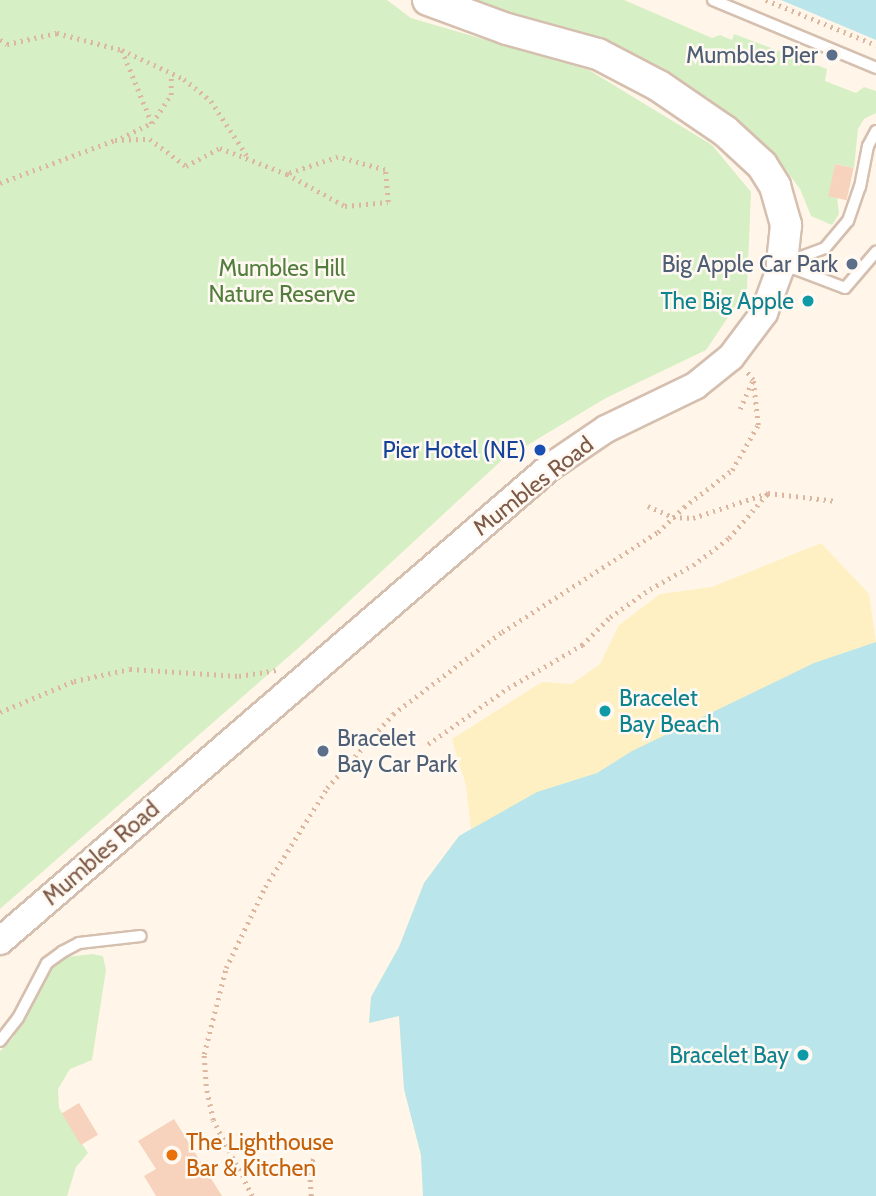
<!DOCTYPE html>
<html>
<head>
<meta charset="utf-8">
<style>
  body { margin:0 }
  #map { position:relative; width:876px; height:1196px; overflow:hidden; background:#fff6e9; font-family:Cabin,sans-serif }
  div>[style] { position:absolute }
  .green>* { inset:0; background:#d7efc5 }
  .sand>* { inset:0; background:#fff0c3 }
  .water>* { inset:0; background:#bae6eb }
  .building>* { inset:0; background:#f7d3be; transform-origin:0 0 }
  .path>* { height:4.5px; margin-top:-2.25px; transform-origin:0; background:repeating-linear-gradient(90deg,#ddb69f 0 2px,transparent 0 7px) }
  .roads { filter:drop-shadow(2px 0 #d5bfaf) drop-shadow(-2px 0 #d5bfaf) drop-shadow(0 2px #d5bfaf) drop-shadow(0 -2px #d5bfaf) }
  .service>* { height:10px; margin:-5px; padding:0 5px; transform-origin:5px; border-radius:5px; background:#fff }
  .tertiary>* { height:26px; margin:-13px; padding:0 13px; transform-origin:13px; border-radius:13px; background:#fff }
  .secondary>* { height:30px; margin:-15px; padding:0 15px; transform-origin:15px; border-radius:15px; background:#fff }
  .dots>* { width:19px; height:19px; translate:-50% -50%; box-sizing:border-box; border:4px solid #fff9f2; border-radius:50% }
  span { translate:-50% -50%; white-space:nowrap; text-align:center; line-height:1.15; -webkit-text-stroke:5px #fff9f2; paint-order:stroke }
  .service-label { font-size:23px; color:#4e5e75 }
  .right { translate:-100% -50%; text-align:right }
  .left { translate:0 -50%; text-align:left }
  .park-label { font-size:23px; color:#517e3c }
  .culture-label { font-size:23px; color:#0d838f }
  .transit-label { font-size:23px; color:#164399 }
  .street-label { font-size:23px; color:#7d5a48 }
  .food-label { font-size:23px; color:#c56008 }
</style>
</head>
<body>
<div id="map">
  <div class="green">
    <i style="clip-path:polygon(0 0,387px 0,411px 18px,589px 70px,712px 145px,751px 192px,747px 289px,706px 350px,606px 398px,501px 461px,304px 643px,0 909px)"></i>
    <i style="clip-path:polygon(446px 0,624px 0,712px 38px,720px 35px,732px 40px,734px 34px,827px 69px,825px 81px,856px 93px,864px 87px,876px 91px,876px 113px,864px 119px,858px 129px,854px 168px,835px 164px,829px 195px,837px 197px,839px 214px,832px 225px,811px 216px,800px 189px,774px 154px,754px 135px,730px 121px)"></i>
    <i style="clip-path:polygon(92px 954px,103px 956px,106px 970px,92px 1060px,70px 1069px,58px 1089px,59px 1108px,88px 1153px,76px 1167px,67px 1196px,0 1196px,0 1051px,13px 1038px,51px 966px,67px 957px)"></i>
  </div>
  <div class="sand">
    <i style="clip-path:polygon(821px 543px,869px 594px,876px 642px,876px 1142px,423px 1196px,421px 1155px,404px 1089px,399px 1016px,369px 1023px,371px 997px,399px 947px,424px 883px,459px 836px,471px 829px,466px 786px,452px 739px,542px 682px,572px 684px,600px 664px,619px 625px,660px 594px,712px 587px)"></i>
  </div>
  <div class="water">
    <i style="clip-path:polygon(781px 0,876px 0,876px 40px)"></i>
    <i style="clip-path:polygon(876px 642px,876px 1196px,423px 1196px,421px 1155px,404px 1089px,399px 1016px,369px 1023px,371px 997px,399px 947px,424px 883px,459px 836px,537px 792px,597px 773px,632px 751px,814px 663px)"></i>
  </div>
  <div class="building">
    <i style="left:835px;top:164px;width:19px;height:33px;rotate:12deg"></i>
    <i style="left:79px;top:1103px;width:37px;height:20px;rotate:59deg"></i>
    <i style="clip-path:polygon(174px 1119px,222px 1196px,156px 1196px,144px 1176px,156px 1169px,138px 1141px)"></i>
  </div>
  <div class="path">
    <i style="left:766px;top:0;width:119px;rotate:22.2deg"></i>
    <i style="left:0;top:40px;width:8px;rotate:30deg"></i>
    <i style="left:7px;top:44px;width:51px;rotate:-12.4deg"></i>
    <i style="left:57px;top:33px;width:67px;rotate:14.7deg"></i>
    <i style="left:122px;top:50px;width:68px;rotate:25.1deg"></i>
    <i style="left:184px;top:79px;width:35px;rotate:39deg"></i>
    <i style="left:211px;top:101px;width:67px;rotate:56.5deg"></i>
    <i style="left:122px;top:50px;width:79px;rotate:67.7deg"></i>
    <i style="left:121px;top:138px;width:34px;rotate:-26deg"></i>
    <i style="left:152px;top:123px;width:34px;rotate:-56deg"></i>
    <i style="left:171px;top:95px;width:21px;rotate:-90deg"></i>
    <i style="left:0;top:183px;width:123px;rotate:-20.5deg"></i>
    <i style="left:115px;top:140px;width:35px;rotate:-2deg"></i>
    <i style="left:150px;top:139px;width:45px;rotate:36.9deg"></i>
    <i style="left:186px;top:166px;width:38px;rotate:-28deg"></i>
    <i style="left:220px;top:148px;width:72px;rotate:21.2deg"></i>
    <i style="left:287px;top:174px;width:66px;rotate:28.9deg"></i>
    <i style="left:345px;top:206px;width:43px;rotate:-5.3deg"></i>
    <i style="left:388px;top:202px;width:32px;rotate:-95deg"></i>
    <i style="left:385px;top:170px;width:49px;rotate:-164.5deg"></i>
    <i style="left:338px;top:157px;width:54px;rotate:161.6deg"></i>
    <i style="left:740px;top:409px;width:32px;rotate:-66deg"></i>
    <i style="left:753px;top:380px;width:10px;rotate:-127deg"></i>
    <i style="left:648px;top:506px;width:27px;rotate:24deg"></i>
    <i style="left:673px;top:517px;width:20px;rotate:3deg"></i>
    <i style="left:693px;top:518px;width:79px;rotate:-18.4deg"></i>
    <i style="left:768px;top:493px;width:69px;rotate:6.6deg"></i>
    <i style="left:0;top:712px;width:80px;rotate:-22.7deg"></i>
    <i style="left:74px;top:681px;width:57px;rotate:-12.1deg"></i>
    <i style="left:130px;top:669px;width:109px;rotate:3.7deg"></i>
    <i style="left:239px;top:676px;width:39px;rotate:-9deg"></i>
    <i style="left:428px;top:744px;width:98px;rotate:-35deg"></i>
    <i style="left:508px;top:688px;width:86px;rotate:-30.2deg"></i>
    <i style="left:582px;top:645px;width:40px;rotate:-45deg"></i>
    <i style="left:610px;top:617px;width:49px;rotate:-35deg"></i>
    <i style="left:650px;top:589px;width:49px;rotate:-29.2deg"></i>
    <i style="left:693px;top:565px;width:45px;rotate:-36.9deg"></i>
    <i style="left:729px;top:538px;width:60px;rotate:-49.1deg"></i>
    <i style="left:252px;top:1196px;width:85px;rotate:-117.2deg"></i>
    <i style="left:213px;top:1120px;width:35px;rotate:-102deg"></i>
    <i style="left:206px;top:1086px;width:32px;rotate:-94deg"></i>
    <i style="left:204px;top:1054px;width:89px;rotate:-75.7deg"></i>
    <i style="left:226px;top:968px;width:90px;rotate:-64.3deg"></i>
    <i style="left:265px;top:887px;width:117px;rotate:-57.9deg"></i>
    <i style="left:327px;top:788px;width:99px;rotate:-48.3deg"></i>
    <i style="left:393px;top:714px;width:136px;rotate:-37deg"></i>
    <i style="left:502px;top:632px;width:185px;rotate:-32.7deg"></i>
    <i style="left:658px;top:532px;width:36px;rotate:-44deg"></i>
    <i style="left:684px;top:507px;width:61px;rotate:-37.6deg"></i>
    <i style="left:732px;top:470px;width:52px;rotate:-60deg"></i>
    <i style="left:758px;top:425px;width:45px;rotate:-96.3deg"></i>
    <i style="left:311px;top:1196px;width:29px;rotate:-94deg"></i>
    <i style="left:309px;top:1167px;width:10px;rotate:-61deg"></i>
  </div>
  <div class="roads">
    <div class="service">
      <i style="left:713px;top:0;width:177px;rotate:22.6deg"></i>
      <i style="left:785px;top:263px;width:43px;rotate:-20.6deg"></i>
      <i style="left:825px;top:248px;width:35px;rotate:-50deg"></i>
      <i style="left:848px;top:221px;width:36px;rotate:-71deg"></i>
      <i style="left:860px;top:187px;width:42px;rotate:-79deg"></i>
      <i style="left:868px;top:146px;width:17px;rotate:-62deg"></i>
      <i style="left:785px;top:265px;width:64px;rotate:21deg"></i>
      <i style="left:845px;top:288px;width:48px;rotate:-49.3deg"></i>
      <i style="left:0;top:1041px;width:29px;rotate:-52deg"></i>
      <i style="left:18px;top:1018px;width:62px;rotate:-62.2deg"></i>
      <i style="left:47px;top:963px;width:19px;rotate:-36deg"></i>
      <i style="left:62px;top:952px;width:19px;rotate:-28deg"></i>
      <i style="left:79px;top:943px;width:62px;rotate:-6.4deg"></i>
    </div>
    <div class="tertiary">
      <i style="left:0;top:941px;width:726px;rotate:-40.76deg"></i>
      <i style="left:550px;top:467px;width:68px;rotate:-34.2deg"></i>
      <i style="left:606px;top:429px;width:99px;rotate:-25.8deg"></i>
      <i style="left:695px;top:386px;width:46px;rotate:-38.9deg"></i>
      <i style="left:731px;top:357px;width:55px;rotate:-53.1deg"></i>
      <i style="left:764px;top:313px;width:52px;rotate:-69.8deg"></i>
    </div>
    <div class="secondary">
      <i style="left:428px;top:0;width:84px;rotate:20.2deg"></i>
      <i style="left:507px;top:29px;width:94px;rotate:15.4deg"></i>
      <i style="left:598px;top:54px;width:69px;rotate:27.7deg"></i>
      <i style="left:659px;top:86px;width:80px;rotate:34.3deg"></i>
      <i style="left:725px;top:131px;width:50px;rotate:42.6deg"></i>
      <i style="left:762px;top:165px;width:25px;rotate:58deg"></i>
      <i style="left:775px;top:186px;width:41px;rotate:74.2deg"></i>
      <i style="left:786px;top:225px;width:39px;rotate:96deg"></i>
    </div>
  </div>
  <div class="dots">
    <i style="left:832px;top:55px;background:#5c6f8a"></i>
    <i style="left:852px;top:264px;background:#5c6f8a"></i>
    <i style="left:808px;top:301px;background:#0f9aa8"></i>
    <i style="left:540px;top:450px;background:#1a4fb4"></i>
    <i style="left:605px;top:711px;background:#0f9aa8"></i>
    <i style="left:323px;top:751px;background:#5c6f8a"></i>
    <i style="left:803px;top:1055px;background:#0f9aa8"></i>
    <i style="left:172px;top:1155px;background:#e8710a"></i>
  </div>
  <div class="service-label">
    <span class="right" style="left:818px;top:55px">Mumbles Pier</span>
    <span class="right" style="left:838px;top:264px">Big Apple Car Park</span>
    <span class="left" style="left:337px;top:751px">Bracelet<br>Bay Car Park</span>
  </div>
  <div class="park-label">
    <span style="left:282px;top:281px">Mumbles Hill<br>Nature Reserve</span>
  </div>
  <div class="culture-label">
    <span class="right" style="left:794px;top:301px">The Big Apple</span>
    <span class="left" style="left:619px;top:711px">Bracelet<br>Bay Beach</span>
    <span class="right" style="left:789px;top:1055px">Bracelet Bay</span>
  </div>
  <div class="transit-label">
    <span class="right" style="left:526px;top:450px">Pier Hotel (NE)</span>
  </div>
  <div class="street-label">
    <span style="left:533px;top:486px;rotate:-38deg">Mumbles Road</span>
    <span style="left:101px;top:853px;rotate:-41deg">Mumbles Road</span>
  </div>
  <div class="food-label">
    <span class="left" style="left:186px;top:1155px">The Lighthouse<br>Bar &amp; Kitchen</span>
  </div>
</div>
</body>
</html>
